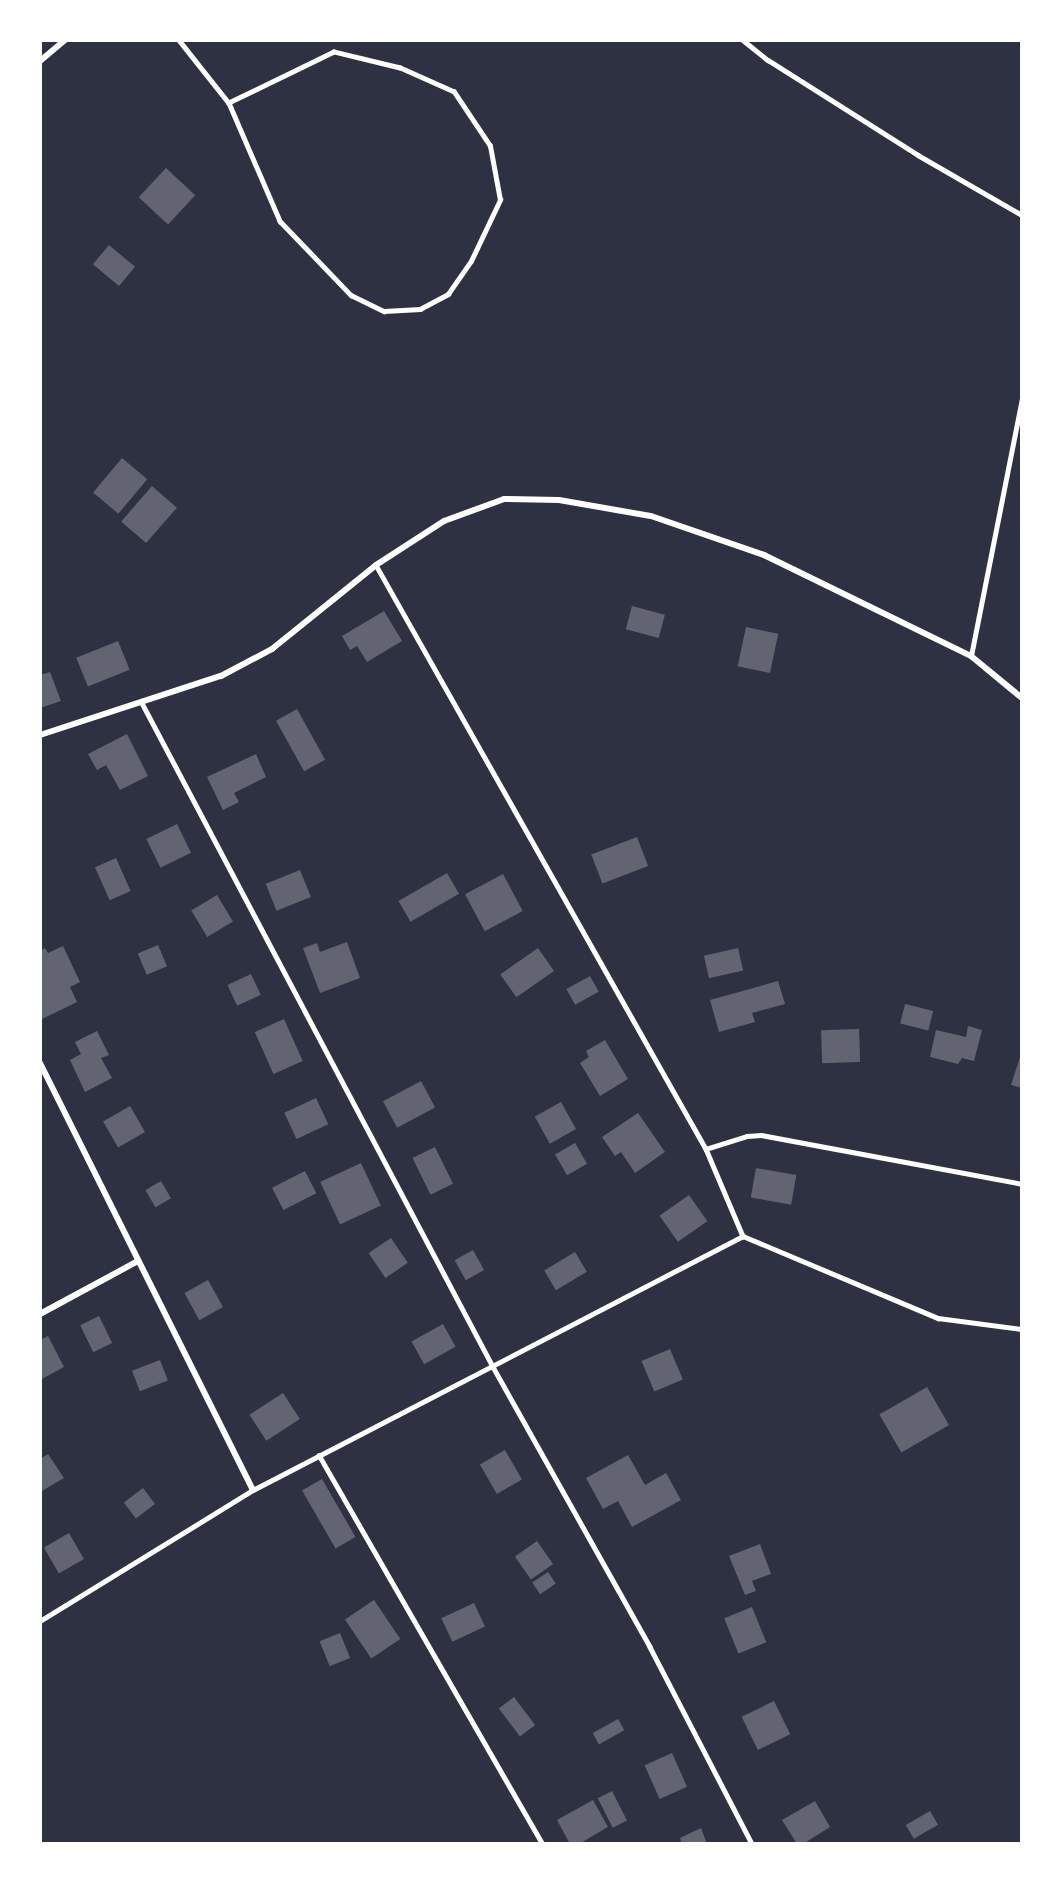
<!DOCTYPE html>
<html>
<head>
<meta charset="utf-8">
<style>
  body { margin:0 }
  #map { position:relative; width:1062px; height:1884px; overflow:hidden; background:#2d3142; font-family:"Space Grotesk",sans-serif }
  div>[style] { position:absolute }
  .building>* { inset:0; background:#626471; transform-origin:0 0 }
  .service>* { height:4.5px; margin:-2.25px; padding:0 2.25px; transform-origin:2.25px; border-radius:2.25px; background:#fff }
  .minor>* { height:6px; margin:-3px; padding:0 3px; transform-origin:3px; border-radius:3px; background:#fff }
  span { translate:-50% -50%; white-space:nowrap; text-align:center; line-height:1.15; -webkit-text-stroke:6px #fff; paint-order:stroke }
  .frame { position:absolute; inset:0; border:42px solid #fff; pointer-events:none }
</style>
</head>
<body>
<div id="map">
  <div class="building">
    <i style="left:166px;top:168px;width:40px;height:40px;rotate:43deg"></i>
    <i style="left:109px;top:245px;width:34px;height:25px;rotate:40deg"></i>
    <i style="left:122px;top:458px;width:33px;height:45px;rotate:40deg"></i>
    <i style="left:152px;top:486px;width:33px;height:47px;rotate:41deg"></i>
    <i style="left:632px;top:606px;width:34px;height:24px;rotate:15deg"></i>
    <i style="clip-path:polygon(384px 611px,402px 641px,367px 662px,357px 646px,350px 650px,342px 636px)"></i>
    <i style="left:746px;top:627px;width:33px;height:40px;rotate:12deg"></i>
    <i style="left:118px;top:641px;width:31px;height:45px;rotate:68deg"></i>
    <i style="clip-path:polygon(50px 672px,61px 701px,40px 708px,40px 675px)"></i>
    <i style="left:297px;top:709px;width:58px;height:24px;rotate:61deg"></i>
    <i style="clip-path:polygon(127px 734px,148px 776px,120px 790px,106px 765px,97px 770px,88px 754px)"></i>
    <i style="clip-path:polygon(256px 754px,266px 777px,234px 793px,239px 802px,223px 810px,207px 777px)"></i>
    <i style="left:177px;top:824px;width:32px;height:34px;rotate:64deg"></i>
    <i style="left:637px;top:837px;width:31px;height:49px;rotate:69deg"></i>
    <i style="left:116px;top:858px;width:36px;height:23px;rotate:66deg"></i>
    <i style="left:300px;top:870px;width:29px;height:37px;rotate:68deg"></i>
    <i style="left:447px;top:873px;width:24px;height:56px;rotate:60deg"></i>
    <i style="left:503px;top:874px;width:42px;height:43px;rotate:62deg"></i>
    <i style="left:217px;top:895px;width:31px;height:30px;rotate:59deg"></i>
    <i style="clip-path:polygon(347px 942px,360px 978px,320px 993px,303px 948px,317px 943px,320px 952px)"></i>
    <i style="left:158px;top:945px;width:23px;height:22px;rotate:67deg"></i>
    <i style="clip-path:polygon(63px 946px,80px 982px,70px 987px,77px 1002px,42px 1019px,40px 951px,45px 948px,48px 953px)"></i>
    <i style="left:538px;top:948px;width:28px;height:46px;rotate:55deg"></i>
    <i style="left:738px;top:948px;width:23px;height:35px;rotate:77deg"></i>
    <i style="left:251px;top:974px;width:23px;height:26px;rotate:65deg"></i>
    <i style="left:590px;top:976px;width:18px;height:27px;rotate:61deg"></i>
    <i style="clip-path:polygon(778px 981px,785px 1004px,752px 1013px,755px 1022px,719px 1032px,710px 1000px)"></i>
    <i style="left:905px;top:1004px;width:29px;height:20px;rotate:14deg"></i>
    <i style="left:284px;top:1019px;width:46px;height:32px;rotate:66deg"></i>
    <i style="clip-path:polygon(968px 1026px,982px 1030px,974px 1061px,962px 1058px,958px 1064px,930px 1057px,936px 1030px,966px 1037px)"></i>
    <i style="left:859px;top:1029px;width:33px;height:38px;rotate:88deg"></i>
    <i style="clip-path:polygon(97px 1031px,109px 1055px,101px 1058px,112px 1078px,85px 1092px,70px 1060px,81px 1054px,75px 1042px)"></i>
    <i style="clip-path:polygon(605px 1040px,628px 1079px,600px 1096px,580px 1063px,589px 1057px,586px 1051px)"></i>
    <i style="clip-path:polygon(1022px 1051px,1022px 1088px,1011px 1085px)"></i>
    <i style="left:421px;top:1081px;width:30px;height:43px;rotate:62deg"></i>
    <i style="left:316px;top:1098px;width:29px;height:35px;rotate:65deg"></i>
    <i style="left:561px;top:1102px;width:31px;height:30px;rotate:61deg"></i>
    <i style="left:130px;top:1106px;width:30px;height:31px;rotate:60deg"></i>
    <i style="clip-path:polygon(638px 1113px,665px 1152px,635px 1173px,621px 1152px,615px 1156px,602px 1137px)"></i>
    <i style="left:575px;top:1143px;width:24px;height:23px;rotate:60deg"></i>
    <i style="left:435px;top:1147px;width:41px;height:25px;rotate:64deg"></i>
    <i style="left:361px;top:1163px;width:47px;height:45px;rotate:65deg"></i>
    <i style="left:756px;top:1168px;width:41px;height:30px;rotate:10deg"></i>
    <i style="left:305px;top:1171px;width:25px;height:37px;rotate:63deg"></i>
    <i style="left:161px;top:1181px;width:20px;height:18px;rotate:60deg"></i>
    <i style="left:689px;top:1195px;width:32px;height:36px;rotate:55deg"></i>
    <i style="left:391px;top:1238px;width:30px;height:27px;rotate:56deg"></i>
    <i style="left:473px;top:1250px;width:23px;height:21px;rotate:61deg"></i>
    <i style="left:575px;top:1252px;width:23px;height:36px;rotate:59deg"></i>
    <i style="left:208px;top:1280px;width:31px;height:27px;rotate:61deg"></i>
    <i style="left:99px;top:1316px;width:30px;height:21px;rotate:64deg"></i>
    <i style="left:443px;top:1324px;width:26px;height:36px;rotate:61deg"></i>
    <i style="clip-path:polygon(48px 1336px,64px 1367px,40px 1380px,40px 1340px)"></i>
    <i style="left:670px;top:1349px;width:33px;height:31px;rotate:67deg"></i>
    <i style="left:160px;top:1360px;width:22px;height:30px;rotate:69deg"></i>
    <i style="left:927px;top:1387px;width:44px;height:55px;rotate:60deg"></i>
    <i style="left:283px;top:1393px;width:31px;height:40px;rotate:57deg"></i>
    <i style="left:505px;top:1450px;width:34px;height:29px;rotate:60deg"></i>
    <i style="clip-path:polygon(48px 1454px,64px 1478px,42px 1491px,40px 1459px)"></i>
    <i style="clip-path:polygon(628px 1455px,645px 1485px,666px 1473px,681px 1500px,632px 1527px,618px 1501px,603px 1509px,586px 1478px)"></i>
    <i style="left:322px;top:1479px;width:67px;height:23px;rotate:60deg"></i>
    <i style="left:143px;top:1488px;width:20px;height:24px;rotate:53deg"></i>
    <i style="left:69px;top:1533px;width:30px;height:29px;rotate:60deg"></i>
    <i style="left:537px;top:1541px;width:28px;height:27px;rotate:55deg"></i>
    <i style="clip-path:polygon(760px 1544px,771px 1574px,752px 1581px,756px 1591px,745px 1595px,729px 1556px)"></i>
    <i style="left:548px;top:1572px;width:14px;height:19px;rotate:56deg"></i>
    <i style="left:374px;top:1600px;width:47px;height:35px;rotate:56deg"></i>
    <i style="left:474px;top:1603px;width:26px;height:36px;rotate:65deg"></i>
    <i style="left:752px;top:1607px;width:38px;height:30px;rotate:68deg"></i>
    <i style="left:340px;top:1633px;width:27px;height:22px;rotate:68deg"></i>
    <i style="left:514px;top:1697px;width:35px;height:19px;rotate:53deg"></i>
    <i style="left:774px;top:1701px;width:37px;height:36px;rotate:64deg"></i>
    <i style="left:618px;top:1719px;width:13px;height:29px;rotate:61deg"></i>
    <i style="left:672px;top:1753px;width:37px;height:30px;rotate:66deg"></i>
    <i style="left:612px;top:1791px;width:33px;height:16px;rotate:63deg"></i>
    <i style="clip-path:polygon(593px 1800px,608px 1827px,579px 1844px,570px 1844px,557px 1820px)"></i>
    <i style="clip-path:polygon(815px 1801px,830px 1827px,803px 1844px,797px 1844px,782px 1820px)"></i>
    <i style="left:930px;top:1811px;width:16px;height:28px;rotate:60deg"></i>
    <i style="clip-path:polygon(701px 1828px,707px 1844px,682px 1844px,680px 1838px)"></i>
  </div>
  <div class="service">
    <i style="left:179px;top:40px;width:80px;rotate:51.6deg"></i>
    <i style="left:229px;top:103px;width:129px;rotate:66.6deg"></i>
    <i style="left:280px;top:221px;width:103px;rotate:46.2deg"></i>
    <i style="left:351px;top:295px;width:37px;rotate:26deg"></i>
    <i style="left:384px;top:311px;width:36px;rotate:-3deg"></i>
    <i style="left:420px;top:309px;width:32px;rotate:-28deg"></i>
    <i style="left:448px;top:294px;width:40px;rotate:-55.1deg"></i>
    <i style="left:471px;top:261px;width:68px;rotate:-64.6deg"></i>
    <i style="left:500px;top:200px;width:55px;rotate:-100.5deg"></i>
    <i style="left:490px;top:146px;width:65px;rotate:-123.7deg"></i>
    <i style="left:454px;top:92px;width:59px;rotate:-156deg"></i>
    <i style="left:400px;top:68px;width:68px;rotate:-166.4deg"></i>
    <i style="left:334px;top:52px;width:117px;rotate:154.1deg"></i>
    <i style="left:743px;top:40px;width:32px;rotate:39deg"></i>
    <i style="left:768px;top:60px;width:178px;rotate:32.3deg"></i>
    <i style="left:918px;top:155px;width:120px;rotate:30deg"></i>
    <i style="left:376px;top:565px;width:671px;rotate:60.53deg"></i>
    <i style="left:706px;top:1149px;width:95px;rotate:67deg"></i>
    <i style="left:743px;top:1236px;width:212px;rotate:22.8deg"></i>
    <i style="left:938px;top:1318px;width:85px;rotate:7.5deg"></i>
    <i style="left:971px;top:656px;width:263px;rotate:-78.8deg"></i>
    <i style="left:142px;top:703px;width:749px;rotate:62.13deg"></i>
    <i style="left:492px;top:1365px;width:323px;rotate:60.7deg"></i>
    <i style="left:650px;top:1647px;width:222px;rotate:62.6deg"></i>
    <i style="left:706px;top:1149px;width:43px;rotate:-17.6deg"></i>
    <i style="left:747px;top:1136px;width:14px;rotate:-4deg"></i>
    <i style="left:761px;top:1135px;width:266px;rotate:10.6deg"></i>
    <i style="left:319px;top:1455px;width:449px;rotate:60.1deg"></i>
    <i style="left:40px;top:1621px;width:250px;rotate:-31.6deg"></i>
    <i style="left:253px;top:1490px;width:552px;rotate:-27.4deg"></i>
  </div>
  <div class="minor">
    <i style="left:40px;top:61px;width:33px;rotate:-40deg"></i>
    <i style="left:40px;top:735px;width:190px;rotate:-18.1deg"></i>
    <i style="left:221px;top:676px;width:58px;rotate:-27.9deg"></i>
    <i style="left:272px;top:649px;width:134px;rotate:-38.9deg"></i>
    <i style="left:376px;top:565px;width:81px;rotate:-32.9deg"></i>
    <i style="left:444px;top:521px;width:64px;rotate:-20.1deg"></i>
    <i style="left:504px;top:499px;width:55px;rotate:1deg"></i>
    <i style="left:559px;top:500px;width:93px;rotate:9.9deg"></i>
    <i style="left:651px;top:516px;width:120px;rotate:19deg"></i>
    <i style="left:764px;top:555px;width:230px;rotate:26deg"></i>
    <i style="left:971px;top:656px;width:66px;rotate:39.5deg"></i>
    <i style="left:40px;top:1063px;width:477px;rotate:63.5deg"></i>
    <i style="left:40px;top:1314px;width:111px;rotate:-28.4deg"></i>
  </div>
  <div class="frame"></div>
</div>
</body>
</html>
